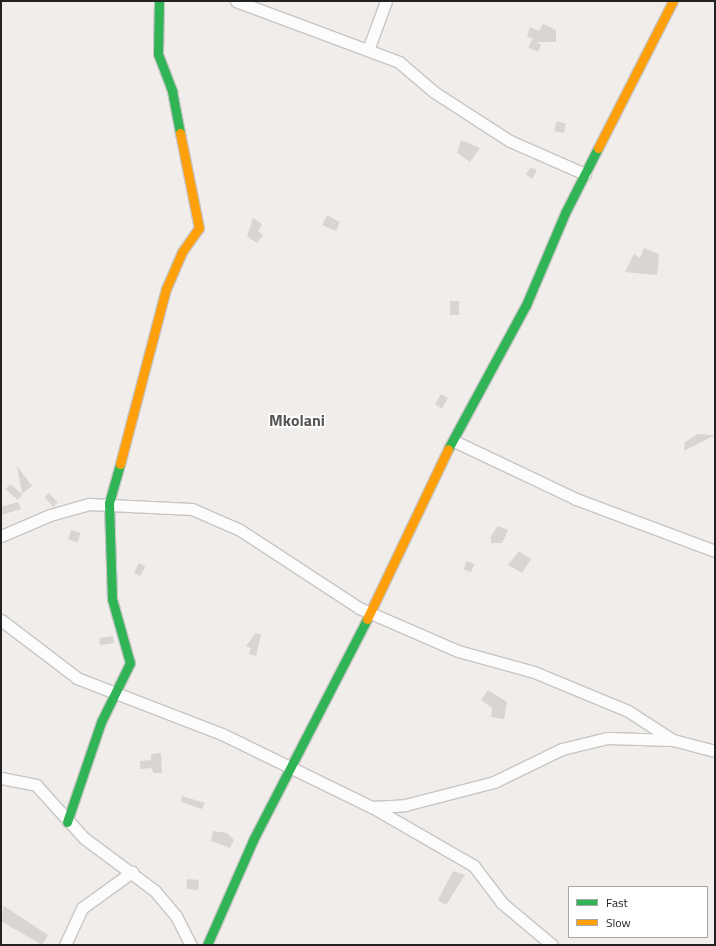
<!DOCTYPE html>
<html>
<head>
<meta charset="utf-8">
<style>
  body { margin:0 }
  #map { position:relative; width:716px; height:946px; overflow:hidden; background:#f0edea; font-family:"Titillium Web",sans-serif }
  div>[style] { position:absolute }
  .building>* { inset:0; background:#d8d5d3; transform-origin:0 0 }
  .roads { filter:drop-shadow(1px 0 #c7c6c5) drop-shadow(-1px 0 #c7c6c5) drop-shadow(0 1px #c7c6c5) drop-shadow(0 -1px #c7c6c5) }
  .street>* { height:11px; margin:-5.5px; padding:0 5.5px; transform-origin:5.5px; border-radius:5.5px; background:#fdfcfc }
  .fast>* { height:9px; margin:-4.5px; padding:0 4.5px; transform-origin:4.5px; border-radius:4.5px; background:#30b455 }
  .slow>* { height:9px; margin:-4.5px; padding:0 4.5px; transform-origin:4.5px; border-radius:4.5px; background:#ff9f0a }
  span { translate:-50% -50%; white-space:nowrap; text-align:center; line-height:1.15; -webkit-text-stroke:3.5px #fff; paint-order:stroke }
  .quarter-label { font-size:16px; color:#555; font-weight:700 }
  .frame { position:absolute; inset:0; border:2px solid #222; pointer-events:none }
  .legend { position:absolute; left:568px; top:886px; width:140px; height:52px; box-sizing:border-box; background:#fff; border:1px solid #a7a7a7; margin:0; padding:5px 7px; list-style:none; font-size:12px; color:#222 }
  .legend li { display:flex; align-items:center; gap:8px; height:20px }
  .legend b { width:20px; border:1px solid #a7a7a7 }
</style>
</head>
<body>
<div id="map">
  <div class="building">
    <i style="clip-path:polygon(543px 24px,556px 30px,556px 42px,537px 42px,541px 45px,538px 52px,528px 47px,533px 38px,527px 37px,530px 27px,539px 31px)"></i>
    <i style="clip-path:polygon(557px 121px,566px 124px,564px 133px,554px 131px)"></i>
    <i style="clip-path:polygon(461px 140px,480px 148px,470px 162px,457px 153px)"></i>
    <i style="clip-path:polygon(531px 167px,537px 170px,532px 179px,526px 174px)"></i>
    <i style="clip-path:polygon(327px 215px,340px 222px,336px 231px,322px 225px)"></i>
    <i style="clip-path:polygon(253px 218px,262px 224px,258px 231px,263px 235px,257px 243px,247px 236px)"></i>
    <i style="clip-path:polygon(644px 248px,659px 254px,657px 275px,625px 272px,634px 254px,640px 258px)"></i>
    <i style="left:450px;top:301px;width:9px;height:14px"></i>
    <i style="left:441px;top:394px;width:8px;height:12px;rotate:30deg"></i>
    <i style="clip-path:polygon(698px 434px,715px 435px,684px 451px,685px 442px)"></i>
    <i style="clip-path:polygon(17px 466px,32px 486px,22px 494px)"></i>
    <i style="left:10px;top:484px;width:16px;height:7px;rotate:40deg"></i>
    <i style="left:49px;top:493px;width:13px;height:6px;rotate:48deg"></i>
    <i style="clip-path:polygon(18px 502px,21px 509px,1px 515px,1px 507px)"></i>
    <i style="clip-path:polygon(498px 526px,508px 530px,502px 543px,491px 543px,491px 536px)"></i>
    <i style="left:71px;top:530px;width:10px;height:10px;rotate:17deg"></i>
    <i style="clip-path:polygon(519px 551px,531px 559px,522px 573px,508px 565px)"></i>
    <i style="left:467px;top:561px;width:8px;height:9px;rotate:23deg"></i>
    <i style="left:139px;top:563px;width:7px;height:11px;rotate:27deg"></i>
    <i style="clip-path:polygon(256px 633px,261px 634px,256px 656px,249px 654px,251px 648px,246px 646px)"></i>
    <i style="left:113px;top:636px;width:7px;height:14px;rotate:82deg"></i>
    <i style="clip-path:polygon(488px 690px,507px 702px,504px 719px,491px 717px,492px 708px,481px 700px)"></i>
    <i style="clip-path:polygon(161px 753px,162px 773px,153px 773px,152px 768px,140px 769px,140px 761px,151px 760px,151px 754px)"></i>
    <i style="clip-path:polygon(182px 796px,205px 803px,202px 809px,181px 802px)"></i>
    <i style="clip-path:polygon(213px 831px,227px 833px,234px 840px,230px 848px,211px 841px)"></i>
    <i style="clip-path:polygon(453px 871px,465px 875px,446px 905px,438px 900px)"></i>
    <i style="left:187px;top:879px;width:12px;height:10px;rotate:5deg"></i>
    <i style="clip-path:polygon(4px 906px,48px 935px,42px 945px,1px 921px)"></i>
  </div>
  <div class="roads">
    <div class="street">
      <i style="left:236px;top:1px;width:174px;rotate:20.5deg"></i>
      <i style="left:399px;top:62px;width:46px;rotate:40.6deg"></i>
      <i style="left:434px;top:92px;width:90px;rotate:32.8deg"></i>
      <i style="left:510px;top:141px;width:82px;rotate:23.7deg"></i>
      <i style="left:368px;top:50px;width:52px;rotate:-69.8deg"></i>
      <i style="left:454px;top:441px;width:135px;rotate:25.4deg"></i>
      <i style="left:576px;top:499px;width:148px;rotate:20.5deg"></i>
      <i style="left:1px;top:536px;width:53px;rotate:-23.2deg"></i>
      <i style="left:50px;top:515px;width:41px;rotate:-15.8deg"></i>
      <i style="left:89px;top:504px;width:103px;rotate:2.8deg"></i>
      <i style="left:192px;top:509px;width:52px;rotate:23.6deg"></i>
      <i style="left:240px;top:530px;width:142px;rotate:33.2deg"></i>
      <i style="left:359px;top:608px;width:108px;rotate:23.5deg"></i>
      <i style="left:458px;top:651px;width:79px;rotate:15.4deg"></i>
      <i style="left:534px;top:672px;width:102px;rotate:22.5deg"></i>
      <i style="left:628px;top:711px;width:54px;rotate:32.8deg"></i>
      <i style="left:1px;top:620px;width:96px;rotate:37.3deg"></i>
      <i style="left:77px;top:678px;width:155px;rotate:21.1deg"></i>
      <i style="left:222px;top:734px;width:167px;rotate:26deg"></i>
      <i style="left:372px;top:807px;width:33px;rotate:-3deg"></i>
      <i style="left:405px;top:805px;width:92px;rotate:-14.5deg"></i>
      <i style="left:494px;top:782px;width:76px;rotate:-25.9deg"></i>
      <i style="left:562px;top:749px;width:46px;rotate:-13.7deg"></i>
      <i style="left:607px;top:738px;width:66px;rotate:1.7deg"></i>
      <i style="left:673px;top:740px;width:43px;rotate:14.7deg"></i>
      <i style="left:1px;top:778px;width:36px;rotate:11deg"></i>
      <i style="left:36px;top:785px;width:72px;rotate:47.8deg"></i>
      <i style="left:84px;top:838px;width:89px;rotate:36.7deg"></i>
      <i style="left:155px;top:891px;width:33px;rotate:50deg"></i>
      <i style="left:176px;top:916px;width:33px;rotate:63deg"></i>
      <i style="left:372px;top:807px;width:118px;rotate:30deg"></i>
      <i style="left:474px;top:866px;width:46px;rotate:52.9deg"></i>
      <i style="left:502px;top:903px;width:65px;rotate:40deg"></i>
      <i style="left:65px;top:945px;width:41px;rotate:-65.3deg"></i>
      <i style="left:82px;top:908px;width:62px;rotate:-35.8deg"></i>
    </div>
    <div class="fast">
      <i style="left:159px;top:1px;width:53px;rotate:91.1deg"></i>
      <i style="left:158px;top:54px;width:40px;rotate:69deg"></i>
      <i style="left:172px;top:91px;width:43px;rotate:79.2deg"></i>
      <i style="left:448px;top:449px;width:164px;rotate:-61.6deg"></i>
      <i style="left:526px;top:305px;width:100px;rotate:-67deg"></i>
      <i style="left:565px;top:213px;width:73px;rotate:-63.1deg"></i>
      <i style="left:67px;top:822px;width:106px;rotate:-71.2deg"></i>
      <i style="left:101px;top:722px;width:66px;rotate:-63.8deg"></i>
      <i style="left:130px;top:663px;width:66px;rotate:-105.7deg"></i>
      <i style="left:112px;top:599px;width:96px;rotate:-91.8deg"></i>
      <i style="left:109px;top:503px;width:41px;rotate:-74.2deg"></i>
      <i style="left:207px;top:945px;width:115px;rotate:-66.3deg"></i>
      <i style="left:253px;top:840px;width:249px;rotate:-62.7deg"></i>
    </div>
    <div class="slow">
      <i style="left:598px;top:148px;width:165px;rotate:-63deg"></i>
      <i style="left:120px;top:464px;width:181px;rotate:-75.3deg"></i>
      <i style="left:166px;top:289px;width:40px;rotate:-66.6deg"></i>
      <i style="left:182px;top:252px;width:29px;rotate:-55deg"></i>
      <i style="left:199px;top:228px;width:97px;rotate:-101.3deg"></i>
      <i style="left:367px;top:619px;width:188px;rotate:-64.5deg"></i>
    </div>
  </div>
  <div class="quarter-label">
    <span style="left:297px;top:420px">Mkolani</span>
  </div>
  <div class="frame"></div>
  <ul class="legend">
  <li><b style="height:5px;background:#30b455"></b>Fast</li>
  <li><b style="height:5px;background:#ff9f0a"></b>Slow</li>
  </ul>
</div>
</body>
</html>
